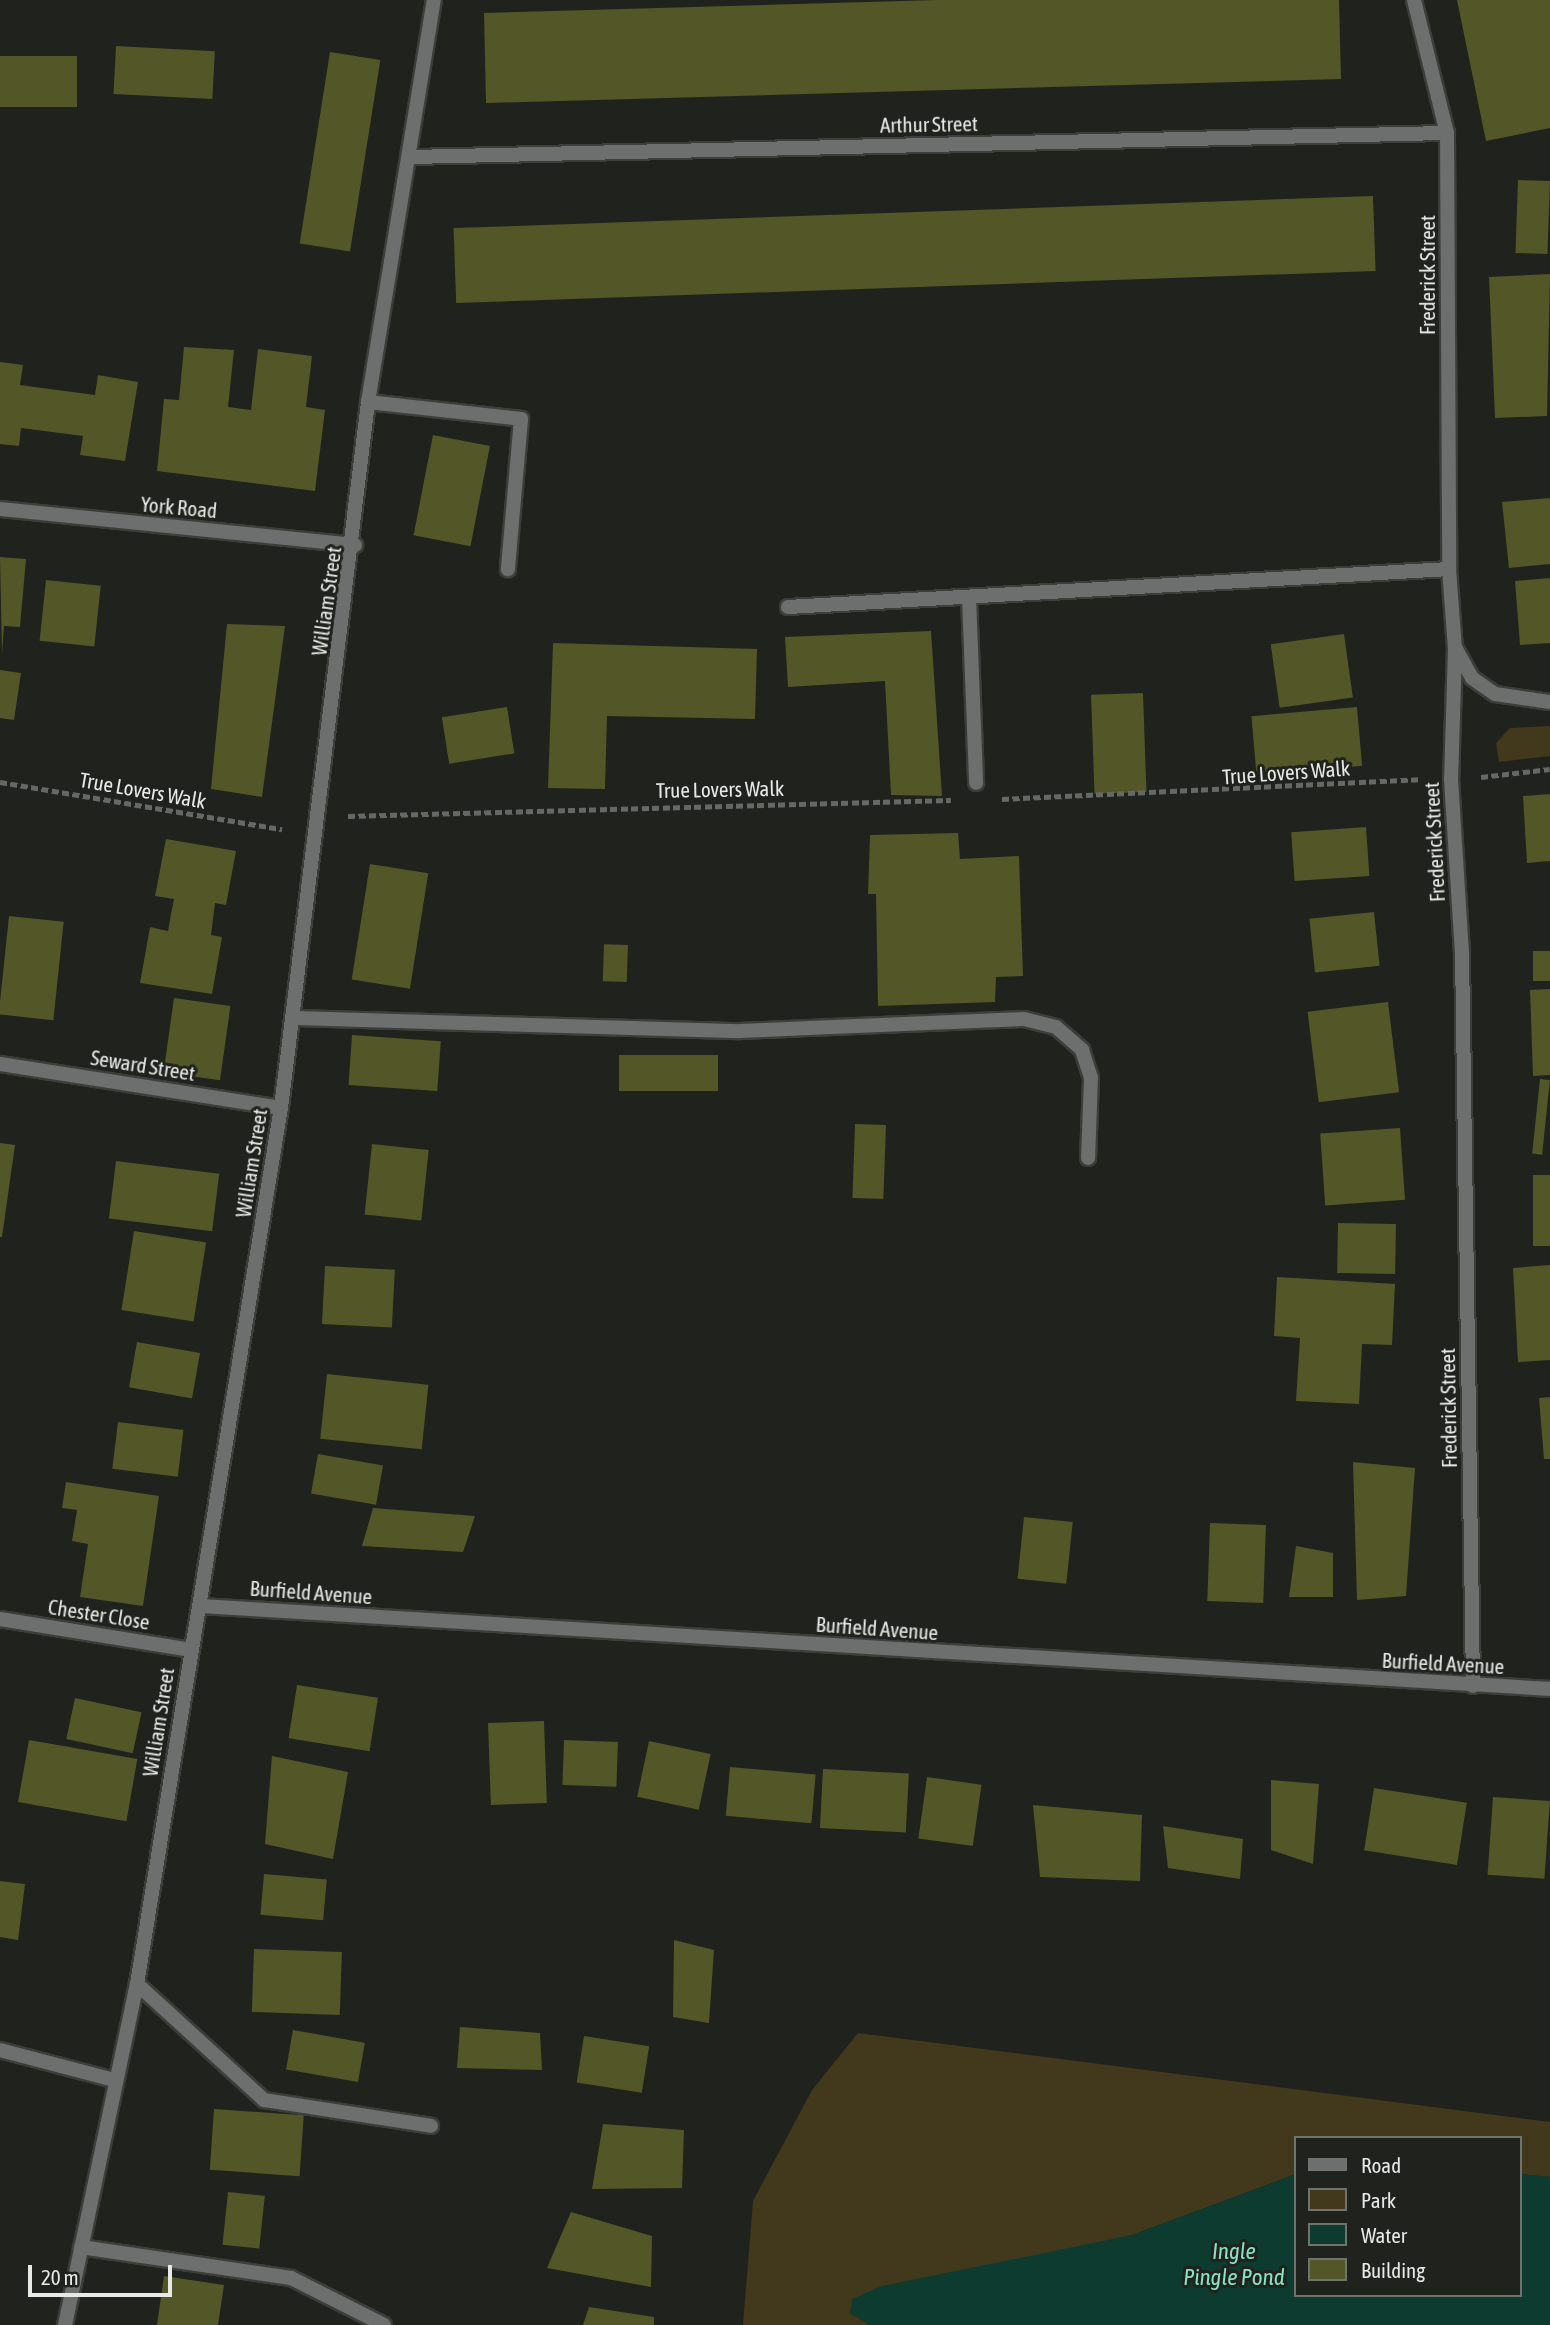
<!DOCTYPE html>
<html>
<head>
<meta charset="utf-8">
<style>
  body { margin:0 }
  #map { position:relative; width:1550px; height:2325px; overflow:hidden; background:#1f221d; font-family:"Asap Condensed",sans-serif }
  div>[style] { position:absolute }
  .green>* { inset:0; background:#42391c }
  .water>* { inset:0; background:#0e3b2f }
  .building>* { inset:0; background:#535627; transform-origin:0 0 }
  .path>* { height:4.5px; margin-top:-2.25px; transform-origin:0; background:repeating-linear-gradient(90deg,#656864 0 7px,transparent 0 10.5px) }
  .roads { filter:drop-shadow(2px 0 #3b3e39) drop-shadow(-2px 0 #3b3e39) drop-shadow(0 2px #3b3e39) drop-shadow(0 -2px #3b3e39) }
  .service>* { height:14px; margin:-7px; padding:0 7px; transform-origin:7px; border-radius:7px; background:#6c6f6d }
  .minor>* { height:14px; margin:-7px; padding:0 7px; transform-origin:7px; border-radius:7px; background:#6c6f6d }
  span { translate:-50% -50%; white-space:nowrap; text-align:center; line-height:1.15; -webkit-text-stroke:6px #1f221d; paint-order:stroke }
  .street-label { font-size:21px; color:#e7e9e6 }
  .water-label { font-size:23px; color:#89e2c5; font-style:italic }
  .legend { position:absolute; left:1294px; top:2136px; width:228px; height:161px; box-sizing:border-box; background:#1f221d; border:2px solid #6f726d; margin:0; padding:9px 12px; list-style:none; font-size:21px; color:#e7e9e6 }
  .legend li { display:flex; align-items:center; gap:14px; height:35px }
  .legend b { width:35px; border:2px solid #6f726d }
  .scale { position:absolute; left:28px; top:2265px; width:144px; height:32px; box-sizing:border-box; border:4px solid #e7e9e6; border-top:0; padding-left:9px; font-size:21px; line-height:24px; white-space:nowrap; color:#e7e9e6; -webkit-text-stroke:5px #1f221d; paint-order:stroke }
</style>
</head>
<body>
<div id="map">
  <div class="green">
    <i style="clip-path:polygon(1550px 726px,1550px 756px,1499px 762px,1496px 743px,1510px 728px)"></i>
    <i style="clip-path:polygon(858px 2033px,1550px 2122px,1550px 2177px,1520px 2174px,1520px 2138px,1296px 2138px,1296px 2174px,1132px 2235px,850px 2313px,870px 2325px,743px 2325px,753px 2201px,812px 2090px)"></i>
  </div>
  <div class="water">
    <i style="clip-path:polygon(1296px 2174px,1296px 2295px,1520px 2295px,1520px 2174px,1550px 2177px,1550px 2325px,870px 2325px,850px 2313px,852px 2299px,882px 2286px,1132px 2235px)"></i>
  </div>
  <div class="building">
    <i style="clip-path:polygon(936px 0,1339px 0,1341px 79px,486px 103px,484px 13px)"></i>
    <i style="clip-path:polygon(1457px 0,1550px 0,1550px 128px,1486px 141px)"></i>
    <i style="left:116px;top:46px;width:99px;height:48px;rotate:3deg"></i>
    <i style="left:330px;top:52px;width:51px;height:194px;rotate:9deg"></i>
    <i style="left:0;top:56px;width:77px;height:51px"></i>
    <i style="left:1518px;top:180px;width:32px;height:73px;rotate:2deg"></i>
    <i style="left:1373px;top:196px;width:75px;height:920px;rotate:88deg"></i>
    <i style="clip-path:polygon(1550px 274px,1547px 416px,1495px 418px,1489px 277px)"></i>
    <i style="clip-path:polygon(184px 347px,234px 350px,228px 407px,251px 410px,258px 349px,312px 356px,306px 407px,325px 410px,315px 491px,157px 471px,164px 399px,179px 400px)"></i>
    <i style="clip-path:polygon(0 362px,23px 365px,20px 385px,95px 395px,98px 375px,138px 382px,125px 461px,80px 455px,83px 436px,21px 428px,19px 446px,0 444px)"></i>
    <i style="left:433px;top:435px;width:58px;height:102px;rotate:11deg"></i>
    <i style="clip-path:polygon(1550px 498px,1550px 564px,1509px 568px,1502px 502px)"></i>
    <i style="clip-path:polygon(0 557px,26px 559px,20px 627px,4px 626px,2px 654px)"></i>
    <i style="clip-path:polygon(1550px 578px,1550px 643px,1520px 645px,1515px 581px)"></i>
    <i style="left:46px;top:580px;width:55px;height:61px;rotate:6deg"></i>
    <i style="clip-path:polygon(227px 624px,285px 626px,262px 797px,211px 789px)"></i>
    <i style="clip-path:polygon(931px 631px,942px 796px,891px 795px,885px 681px,788px 687px,785px 637px)"></i>
    <i style="left:1344px;top:634px;width:64px;height:74px;rotate:82deg"></i>
    <i style="clip-path:polygon(553px 643px,757px 649px,755px 719px,607px 716px,605px 789px,548px 788px)"></i>
    <i style="clip-path:polygon(0 670px,21px 673px,14px 720px,0 718px)"></i>
    <i style="left:1143px;top:693px;width:99px;height:52px;rotate:88deg"></i>
    <i style="left:507px;top:707px;width:47px;height:66px;rotate:81deg"></i>
    <i style="left:1357px;top:707px;width:59px;height:106px;rotate:85deg"></i>
    <i style="clip-path:polygon(1550px 794px,1550px 861px,1527px 863px,1523px 796px)"></i>
    <i style="left:1366px;top:827px;width:49px;height:75px;rotate:86deg"></i>
    <i style="clip-path:polygon(958px 833px,960px 859px,1019px 856px,1023px 976px,996px 977px,995px 1002px,878px 1006px,876px 894px,868px 894px,870px 835px)"></i>
    <i style="clip-path:polygon(166px 839px,236px 851px,226px 905px,215px 903px,211px 935px,222px 937px,212px 994px,140px 983px,150px 927px,168px 931px,171px 914px,174px 899px,155px 896px)"></i>
    <i style="left:370px;top:864px;width:59px;height:117px;rotate:9deg"></i>
    <i style="left:1374px;top:912px;width:54px;height:65px;rotate:84deg"></i>
    <i style="left:9px;top:916px;width:55px;height:99px;rotate:6deg"></i>
    <i style="left:628px;top:945px;width:37px;height:24px;rotate:92deg"></i>
    <i style="left:1550px;top:951px;width:30px;height:17px;rotate:90deg"></i>
    <i style="clip-path:polygon(1550px 989px,1550px 1075px,1533px 1076px,1530px 990px)"></i>
    <i style="left:174px;top:998px;width:57px;height:75px;rotate:8deg"></i>
    <i style="left:1388px;top:1002px;width:91px;height:81px;rotate:83deg"></i>
    <i style="left:352px;top:1035px;width:89px;height:50px;rotate:4deg"></i>
    <i style="left:718px;top:1055px;width:36px;height:99px;rotate:90deg"></i>
    <i style="left:1540px;top:1079px;width:10px;height:75px;rotate:6deg"></i>
    <i style="left:855px;top:1124px;width:31px;height:74px;rotate:2deg"></i>
    <i style="left:1400px;top:1128px;width:72px;height:80px;rotate:86deg"></i>
    <i style="clip-path:polygon(0 1143px,15px 1145px,2px 1237px,0 1237px)"></i>
    <i style="left:372px;top:1144px;width:57px;height:71px;rotate:6deg"></i>
    <i style="left:116px;top:1161px;width:104px;height:58px;rotate:7deg"></i>
    <i style="left:1550px;top:1175px;width:71px;height:17px;rotate:90deg"></i>
    <i style="left:1338px;top:1223px;width:58px;height:50px;rotate:1deg"></i>
    <i style="left:134px;top:1231px;width:73px;height:80px;rotate:9deg"></i>
    <i style="clip-path:polygon(1550px 1265px,1550px 1360px,1518px 1362px,1513px 1268px)"></i>
    <i style="left:325px;top:1266px;width:70px;height:58px;rotate:3deg"></i>
    <i style="clip-path:polygon(1277px 1277px,1395px 1284px,1392px 1345px,1362px 1344px,1359px 1404px,1296px 1401px,1300px 1338px,1274px 1336px)"></i>
    <i style="left:137px;top:1342px;width:64px;height:46px;rotate:10deg"></i>
    <i style="left:327px;top:1374px;width:102px;height:65px;rotate:6deg"></i>
    <i style="clip-path:polygon(1550px 1397px,1550px 1459px,1544px 1459px,1539px 1398px)"></i>
    <i style="left:118px;top:1422px;width:66px;height:47px;rotate:7deg"></i>
    <i style="left:318px;top:1454px;width:66px;height:40px;rotate:10deg"></i>
    <i style="clip-path:polygon(1353px 1462px,1415px 1468px,1406px 1596px,1357px 1600px)"></i>
    <i style="clip-path:polygon(66px 1482px,159px 1496px,143px 1606px,80px 1597px,88px 1544px,72px 1541px,77px 1510px,62px 1508px)"></i>
    <i style="clip-path:polygon(373px 1508px,475px 1516px,463px 1552px,362px 1546px)"></i>
    <i style="left:1024px;top:1517px;width:49px;height:62px;rotate:6deg"></i>
    <i style="left:1210px;top:1523px;width:56px;height:78px;rotate:2deg"></i>
    <i style="clip-path:polygon(1296px 1546px,1333px 1553px,1333px 1597px,1289px 1597px)"></i>
    <i style="left:297px;top:1685px;width:82px;height:54px;rotate:9deg"></i>
    <i style="left:75px;top:1698px;width:68px;height:42px;rotate:12deg"></i>
    <i style="left:544px;top:1721px;width:82px;height:56px;rotate:88deg"></i>
    <i style="left:29px;top:1740px;width:110px;height:63px;rotate:10deg"></i>
    <i style="left:564px;top:1740px;width:54px;height:45px;rotate:2deg"></i>
    <i style="left:649px;top:1741px;width:63px;height:57px;rotate:12deg"></i>
    <i style="clip-path:polygon(272px 1756px,348px 1772px,333px 1859px,265px 1844px)"></i>
    <i style="left:730px;top:1767px;width:86px;height:49px;rotate:5deg"></i>
    <i style="left:823px;top:1769px;width:86px;height:59px;rotate:3deg"></i>
    <i style="left:927px;top:1777px;width:55px;height:62px;rotate:8deg"></i>
    <i style="clip-path:polygon(1271px 1780px,1319px 1784px,1313px 1864px,1271px 1850px)"></i>
    <i style="left:1374px;top:1788px;width:94px;height:63px;rotate:9deg"></i>
    <i style="left:1493px;top:1797px;width:57px;height:78px;rotate:4deg"></i>
    <i style="clip-path:polygon(1033px 1805px,1142px 1815px,1140px 1881px,1040px 1877px)"></i>
    <i style="clip-path:polygon(1163px 1826px,1243px 1839px,1240px 1879px,1168px 1868px)"></i>
    <i style="left:264px;top:1874px;width:63px;height:41px;rotate:5deg"></i>
    <i style="clip-path:polygon(0 1881px,25px 1884px,18px 1940px,0 1937px)"></i>
    <i style="clip-path:polygon(674px 1940px,714px 1950px,709px 2023px,673px 2017px)"></i>
    <i style="left:254px;top:1949px;width:88px;height:63px;rotate:2deg"></i>
    <i style="clip-path:polygon(460px 2027px,540px 2033px,542px 2070px,457px 2068px)"></i>
    <i style="left:293px;top:2030px;width:73px;height:40px;rotate:10deg"></i>
    <i style="left:584px;top:2036px;width:66px;height:47px;rotate:9deg"></i>
    <i style="left:214px;top:2109px;width:90px;height:61px;rotate:4deg"></i>
    <i style="clip-path:polygon(603px 2124px,684px 2130px,682px 2188px,592px 2189px)"></i>
    <i style="left:228px;top:2192px;width:37px;height:53px;rotate:6deg"></i>
    <i style="clip-path:polygon(571px 2212px,652px 2236px,651px 2287px,547px 2268px)"></i>
    <i style="clip-path:polygon(164px 2276px,224px 2285px,218px 2325px,157px 2325px)"></i>
    <i style="clip-path:polygon(589px 2307px,654px 2317px,654px 2325px,583px 2325px)"></i>
  </div>
  <div class="path">
    <i style="left:1481px;top:777px;width:69px;rotate:-6.6deg"></i>
    <i style="left:0;top:782px;width:286px;rotate:9.5deg"></i>
    <i style="left:1002px;top:799px;width:418px;rotate:-2.7deg"></i>
    <i style="left:348px;top:816px;width:603px;rotate:-1.52deg"></i>
  </div>
  <div class="roads">
    <div class="service">
      <i style="left:368px;top:402px;width:154px;rotate:6.3deg"></i>
      <i style="left:521px;top:419px;width:151px;rotate:95deg"></i>
      <i style="left:969px;top:597px;width:186px;rotate:87.8deg"></i>
      <i style="left:788px;top:607px;width:662px;rotate:-3.29deg"></i>
      <i style="left:295px;top:1018px;width:445px;rotate:1.7deg"></i>
      <i style="left:740px;top:1031px;width:284px;rotate:-2.4deg"></i>
      <i style="left:1024px;top:1019px;width:33px;rotate:14deg"></i>
      <i style="left:1056px;top:1027px;width:35px;rotate:41deg"></i>
      <i style="left:1082px;top:1050px;width:29px;rotate:72deg"></i>
      <i style="left:1091px;top:1078px;width:80px;rotate:92.1deg"></i>
      <i style="left:137px;top:1984px;width:172px;rotate:42.4deg"></i>
      <i style="left:264px;top:2100px;width:169px;rotate:8.8deg"></i>
      <i style="left:0;top:2050px;width:118px;rotate:14.7deg"></i>
      <i style="left:81px;top:2247px;width:212px;rotate:8.4deg"></i>
      <i style="left:291px;top:2278px;width:104px;rotate:26.8deg"></i>
    </div>
    <div class="minor">
      <i style="left:1414px;top:0;width:137px;rotate:76.1deg"></i>
      <i style="left:1447px;top:133px;width:436px;rotate:89.7deg"></i>
      <i style="left:1449px;top:569px;width:79px;rotate:85.7deg"></i>
      <i style="left:1455px;top:648px;width:131px;rotate:91.7deg"></i>
      <i style="left:1451px;top:779px;width:173px;rotate:86.4deg"></i>
      <i style="left:1462px;top:952px;width:734px;rotate:89.14deg"></i>
      <i style="left:411px;top:157px;width:1036px;rotate:-1.33deg"></i>
      <i style="left:0;top:509px;width:357px;rotate:5.8deg"></i>
      <i style="left:1456px;top:649px;width:33px;rotate:61deg"></i>
      <i style="left:1472px;top:678px;width:28px;rotate:35deg"></i>
      <i style="left:1495px;top:694px;width:56px;rotate:8.3deg"></i>
      <i style="left:0;top:1064px;width:284px;rotate:8.9deg"></i>
      <i style="left:201px;top:1606px;width:1352px;rotate:3.52deg"></i>
      <i style="left:0;top:1619px;width:194px;rotate:9.2deg"></i>
      <i style="left:65px;top:2325px;width:349px;rotate:-78.1deg"></i>
      <i style="left:137px;top:1984px;width:888px;rotate:-80.67deg"></i>
      <i style="left:281px;top:1108px;width:711px;rotate:-82.97deg"></i>
      <i style="left:368px;top:402px;width:407px;rotate:-80.7deg"></i>
    </div>
  </div>
  <div class="street-label">
    <span style="left:929px;top:124px;rotate:-1deg">Arthur Street</span>
    <span style="left:1427px;top:275px;rotate:-90deg">Frederick Street</span>
    <span style="left:179px;top:507px;rotate:5deg">York Road</span>
    <span style="left:326px;top:601px;rotate:-82deg">William Street</span>
    <span style="left:1286px;top:772px;rotate:-4deg">True Lovers Walk</span>
    <span style="left:720px;top:789px;rotate:-1deg">True Lovers Walk</span>
    <span style="left:143px;top:790px;rotate:10deg">True Lovers Walk</span>
    <span style="left:1434px;top:842px;rotate:-93deg">Frederick Street</span>
    <span style="left:143px;top:1065px;rotate:9deg">Seward Street</span>
    <span style="left:251px;top:1163px;rotate:-81deg">William Street</span>
    <span style="left:1448px;top:1408px;rotate:-91deg">Frederick Street</span>
    <span style="left:311px;top:1592px;rotate:4deg">Burfield Avenue</span>
    <span style="left:99px;top:1614px;rotate:9deg">Chester Close</span>
    <span style="left:877px;top:1628px;rotate:4deg">Burfield Avenue</span>
    <span style="left:1443px;top:1663px;rotate:3deg">Burfield Avenue</span>
    <span style="left:158px;top:1722px;rotate:-81deg">William Street</span>
  </div>
  <div class="water-label">
    <span style="left:1234px;top:2264px">Ingle<br>Pingle Pond</span>
  </div>
  <ul class="legend">
  <li><b style="height:9px;background:#6c6f6d"></b>Road</li>
  <li><b style="height:19px;background:#42391c"></b>Park</li>
  <li><b style="height:19px;background:#0e3b2f"></b>Water</li>
  <li><b style="height:19px;background:#535627"></b>Building</li>
  </ul>
  <div class="scale">20 m</div>
</div>
</body>
</html>
